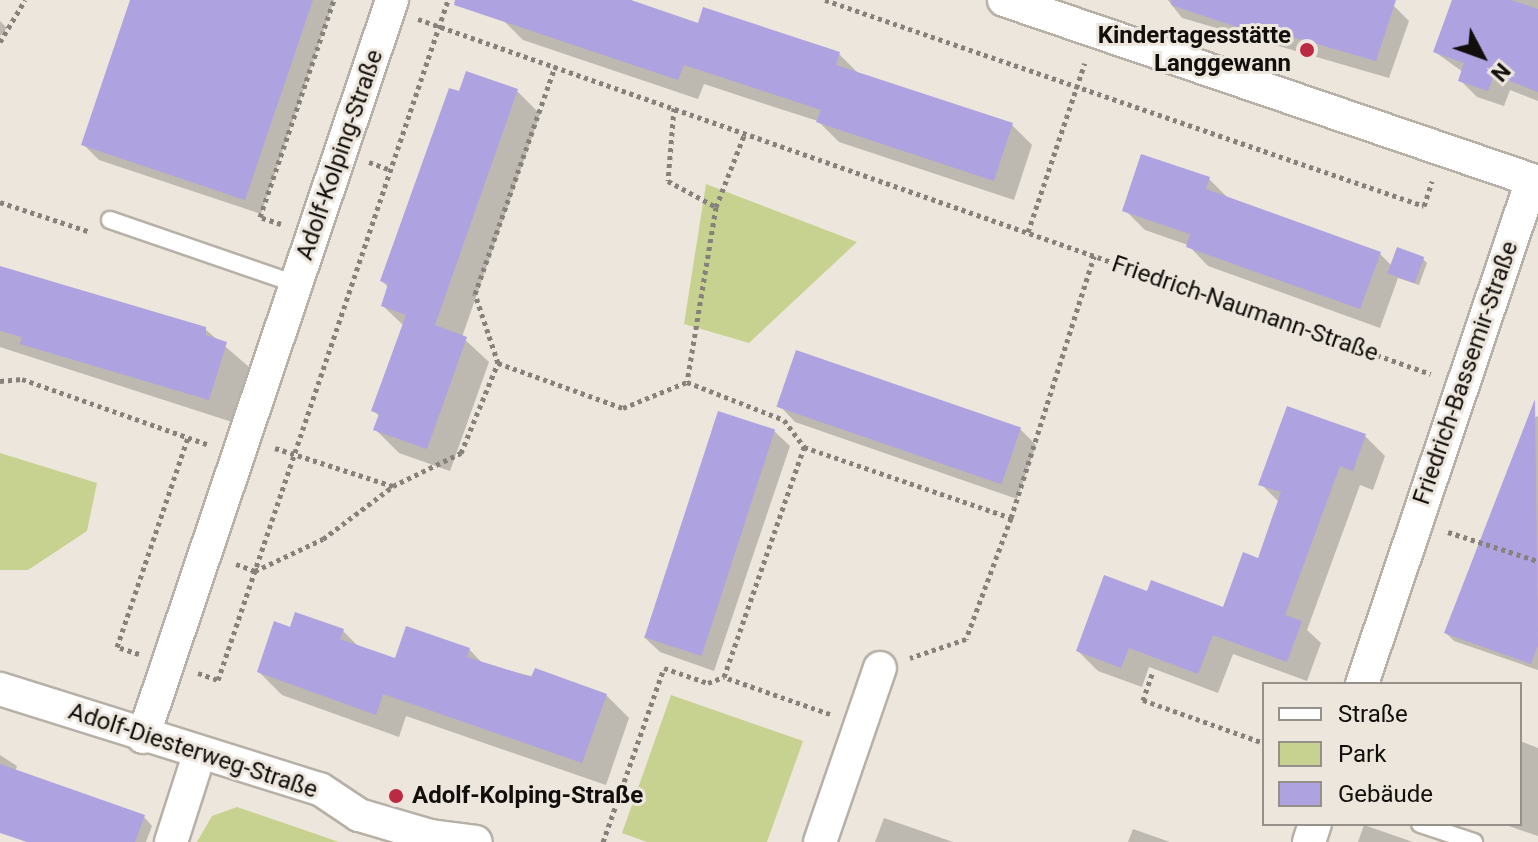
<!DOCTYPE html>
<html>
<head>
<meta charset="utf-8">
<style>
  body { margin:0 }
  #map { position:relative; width:1538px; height:842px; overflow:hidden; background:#ede6dd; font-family:Roboto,sans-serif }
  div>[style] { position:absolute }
  .green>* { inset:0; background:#c8d290 }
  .shadow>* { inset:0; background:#0003 }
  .building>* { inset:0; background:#afa2e1; transform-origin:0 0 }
  .path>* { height:5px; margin-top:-2.5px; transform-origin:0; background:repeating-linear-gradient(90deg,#86817a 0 4px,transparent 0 8px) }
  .roads { filter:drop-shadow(2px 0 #b7b0a7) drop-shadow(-2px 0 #b7b0a7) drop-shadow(0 2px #b7b0a7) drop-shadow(0 -2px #b7b0a7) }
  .lane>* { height:16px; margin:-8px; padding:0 8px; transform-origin:8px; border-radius:8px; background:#fff }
  .street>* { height:32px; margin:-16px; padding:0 16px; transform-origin:16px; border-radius:16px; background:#fff }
  .dots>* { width:22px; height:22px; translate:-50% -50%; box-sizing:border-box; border:4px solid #ede6dd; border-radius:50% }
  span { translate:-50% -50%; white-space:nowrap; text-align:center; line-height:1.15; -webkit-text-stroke:6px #ede6dd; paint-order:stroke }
  .poi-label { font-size:24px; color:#110e0b; font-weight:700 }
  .right { translate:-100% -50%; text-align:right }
  .left { translate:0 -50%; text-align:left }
  .street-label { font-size:24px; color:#110e0b }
  .legend { position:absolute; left:1262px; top:682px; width:260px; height:144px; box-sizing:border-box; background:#ede6dd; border:2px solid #959089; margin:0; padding:10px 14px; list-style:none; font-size:24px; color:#110e0b }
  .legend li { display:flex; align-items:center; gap:16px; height:40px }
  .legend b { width:40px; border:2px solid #959089 }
  .north { position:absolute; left:1442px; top:16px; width:80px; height:80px; -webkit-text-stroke:6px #ede6dd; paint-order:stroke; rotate:131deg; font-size:22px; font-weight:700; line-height:32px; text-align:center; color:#110e0b }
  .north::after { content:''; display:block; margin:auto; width:28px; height:36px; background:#110e0b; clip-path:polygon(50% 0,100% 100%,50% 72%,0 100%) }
</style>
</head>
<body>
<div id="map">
  <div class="green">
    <i style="clip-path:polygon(706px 184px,857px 242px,749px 343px,684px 324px)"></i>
    <i style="clip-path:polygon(0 453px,97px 483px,87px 531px,28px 570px,0 570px)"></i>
    <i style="clip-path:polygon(671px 695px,803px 741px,767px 842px,647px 842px,622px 833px)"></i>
    <i style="clip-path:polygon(237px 807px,339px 842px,197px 842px,212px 816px)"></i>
  </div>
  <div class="shadow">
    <i style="clip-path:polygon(132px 0,334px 0,261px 214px,99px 160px,83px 144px)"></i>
    <i style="clip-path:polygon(510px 0,624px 0,699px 25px,839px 54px,860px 75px,1012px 125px,1032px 145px,1014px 200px,839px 142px,818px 121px,774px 107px,704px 84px,698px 99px,523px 40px,503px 20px)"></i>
    <i style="clip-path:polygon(1168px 0,1376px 0,1394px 6px,1409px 21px,1389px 78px,1182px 18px)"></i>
    <i style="clip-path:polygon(1454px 0,1538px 0,1538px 101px,1510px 90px,1504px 106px,1477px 97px,1460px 80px,1463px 72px,1435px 52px)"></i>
    <i style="clip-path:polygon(0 21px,7px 28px,0 36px)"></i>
    <i style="clip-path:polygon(517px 91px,540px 114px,462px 337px,489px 362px,450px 471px,399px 453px,376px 430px,380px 417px,374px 411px,404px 326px,383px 306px,389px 288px,382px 281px,460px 94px)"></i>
    <i style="clip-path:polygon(1209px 179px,1229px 199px,1380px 254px,1392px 266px,1423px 259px,1427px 263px,1419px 285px,1398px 278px,1380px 328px,1208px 266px,1188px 245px,1145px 230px,1125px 210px)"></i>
    <i style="clip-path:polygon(0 268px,205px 329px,249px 367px,232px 422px,0 347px)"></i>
    <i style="clip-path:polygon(780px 406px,1020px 429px,1036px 445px,1017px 499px,795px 422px)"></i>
    <i style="clip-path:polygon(1536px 416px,1538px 417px,1538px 670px,1454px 641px,1446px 633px)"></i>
    <i style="clip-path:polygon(774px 431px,790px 446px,714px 671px,660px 652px,644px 637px)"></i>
    <i style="clip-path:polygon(1365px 436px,1385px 456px,1373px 490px,1360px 485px,1307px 630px,1321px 643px,1307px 681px,1233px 654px,1218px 693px,1149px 667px,1142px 687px,1098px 671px,1078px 651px,1148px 593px,1224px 609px,1259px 560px,1280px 503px,1261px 484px)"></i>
    <i style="clip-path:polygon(291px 629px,343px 631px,360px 648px,396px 660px,469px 649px,483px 664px,606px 695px,629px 718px,606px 785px,406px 716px,399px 737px,282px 695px,259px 672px)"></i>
    <i style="clip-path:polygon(1520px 741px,1538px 748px,1538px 836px,1503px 824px,1520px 824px)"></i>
    <i style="clip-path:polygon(0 755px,17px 766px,15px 772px,144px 817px,152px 826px,146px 842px,27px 842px,0 806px)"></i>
    <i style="clip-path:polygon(884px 818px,953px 842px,875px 842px)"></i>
    <i style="clip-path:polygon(1364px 825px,1413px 842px,1358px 842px)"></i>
    <i style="clip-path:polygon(1133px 829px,1170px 842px,1128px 842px)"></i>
  </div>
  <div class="building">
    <i style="clip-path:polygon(130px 0,313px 0,245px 200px,81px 145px)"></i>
    <i style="clip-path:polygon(455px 0,631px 0,698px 23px,703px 7px,840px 52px,836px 65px,1013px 123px,994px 181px,816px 122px,821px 110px,684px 65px,678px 80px,454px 5px)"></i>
    <i style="clip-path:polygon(1171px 0,1396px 0,1376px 61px,1282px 34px,1280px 40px,1252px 32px,1171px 5px)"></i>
    <i style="clip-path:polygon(1452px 0,1511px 0,1538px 9px,1538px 92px,1494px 75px,1488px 91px,1458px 81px,1464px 63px,1433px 52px)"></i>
    <i style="clip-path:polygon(466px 71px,518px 89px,435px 325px,467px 337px,427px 449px,373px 430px,379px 414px,371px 411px,406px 315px,381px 306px,388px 284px,380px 281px,449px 88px,459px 91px)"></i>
    <i style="clip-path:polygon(1141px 154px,1210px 177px,1206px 189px,1381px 252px,1360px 309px,1186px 247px,1190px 234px,1122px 211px)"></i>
    <i style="left:1397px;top:247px;width:29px;height:28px;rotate:20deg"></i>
    <i style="clip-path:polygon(0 266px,206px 327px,206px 335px,227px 342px,209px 400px,20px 344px,22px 337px,0 331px)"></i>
    <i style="left:796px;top:350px;width:238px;height:60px;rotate:19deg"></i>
    <i style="clip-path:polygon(1535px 399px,1538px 645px,1531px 664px,1444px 633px)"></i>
    <i style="clip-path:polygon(1287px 406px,1366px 434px,1353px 471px,1340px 466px,1285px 615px,1302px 621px,1287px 662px,1213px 635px,1198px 674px,1129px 648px,1121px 668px,1076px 651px,1104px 575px,1147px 591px,1151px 580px,1223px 607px,1243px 552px,1258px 558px,1281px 492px,1258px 485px)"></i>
    <i style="left:718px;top:411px;width:60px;height:238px;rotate:18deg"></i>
    <i style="clip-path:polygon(295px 612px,344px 629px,340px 639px,395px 658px,406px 626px,470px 648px,467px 657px,531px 677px,535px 668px,607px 694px,582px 763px,383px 694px,376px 715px,257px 672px,274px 621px,290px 627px)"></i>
    <i style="clip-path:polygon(0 764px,145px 815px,135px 842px,27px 842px,0 833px)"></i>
  </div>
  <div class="path">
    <i style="left:825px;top:0;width:633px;rotate:18.98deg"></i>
    <i style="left:1424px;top:206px;width:26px;rotate:-72deg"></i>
    <i style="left:418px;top:19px;width:1073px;rotate:19.31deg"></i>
    <i style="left:0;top:42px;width:49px;rotate:-59.2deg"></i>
    <i style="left:674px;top:108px;width:73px;rotate:94.7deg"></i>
    <i style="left:668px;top:181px;width:55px;rotate:28.4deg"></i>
    <i style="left:716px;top:207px;width:177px;rotate:99.4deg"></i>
    <i style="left:687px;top:382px;width:104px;rotate:21.4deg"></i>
    <i style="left:784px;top:420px;width:34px;rotate:53deg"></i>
    <i style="left:369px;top:162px;width:23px;rotate:20deg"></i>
    <i style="left:0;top:202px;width:95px;rotate:18.4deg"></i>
    <i style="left:716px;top:207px;width:79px;rotate:-68.6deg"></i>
    <i style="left:281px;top:224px;width:22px;rotate:-162deg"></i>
    <i style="left:260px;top:217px;width:229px;rotate:-71.2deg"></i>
    <i style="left:1028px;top:232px;width:178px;rotate:-71.4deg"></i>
    <i style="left:498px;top:363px;width:133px;rotate:19.8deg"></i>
    <i style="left:623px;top:408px;width:69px;rotate:-22.1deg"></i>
    <i style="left:0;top:381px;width:22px;rotate:-5deg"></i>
    <i style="left:22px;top:379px;width:196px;rotate:19.4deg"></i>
    <i style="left:275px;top:448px;width:124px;rotate:17.9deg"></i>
    <i style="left:393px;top:486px;width:76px;rotate:-25.9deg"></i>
    <i style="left:461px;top:453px;width:97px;rotate:-67.7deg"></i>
    <i style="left:498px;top:363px;width:73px;rotate:-108.4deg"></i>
    <i style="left:475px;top:294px;width:241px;rotate:-70.6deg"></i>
    <i style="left:1011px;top:518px;width:275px;rotate:-72.4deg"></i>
    <i style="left:1448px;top:532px;width:95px;rotate:17.9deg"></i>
    <i style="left:236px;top:564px;width:20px;rotate:20deg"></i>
    <i style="left:255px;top:571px;width:75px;rotate:-25.2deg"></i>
    <i style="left:323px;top:539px;width:86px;rotate:-37deg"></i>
    <i style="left:139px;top:654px;width:23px;rotate:-162deg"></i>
    <i style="left:117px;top:647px;width:222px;rotate:-71.3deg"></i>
    <i style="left:198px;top:673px;width:21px;rotate:19deg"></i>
    <i style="left:218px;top:680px;width:718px;rotate:-71.31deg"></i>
    <i style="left:1152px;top:674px;width:28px;rotate:109deg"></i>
    <i style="left:1143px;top:700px;width:128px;rotate:19.6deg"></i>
    <i style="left:830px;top:714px;width:112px;rotate:-160.8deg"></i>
    <i style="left:724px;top:677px;width:244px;rotate:-70.8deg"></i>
    <i style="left:804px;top:447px;width:219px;rotate:18.9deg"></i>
    <i style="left:1011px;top:518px;width:129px;rotate:110.4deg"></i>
    <i style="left:966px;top:639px;width:59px;rotate:161.3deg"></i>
    <i style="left:603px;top:842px;width:184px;rotate:-70.7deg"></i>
    <i style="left:664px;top:668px;width:46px;rotate:18.8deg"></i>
    <i style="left:708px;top:683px;width:17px;rotate:-21deg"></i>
  </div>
  <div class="roads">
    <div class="lane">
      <i style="left:110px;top:220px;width:197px;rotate:19deg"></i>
      <i style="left:1420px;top:824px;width:57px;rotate:18.4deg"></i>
    </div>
    <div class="street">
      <i style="left:1004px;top:0;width:564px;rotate:18.82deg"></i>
      <i style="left:1362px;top:684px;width:532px;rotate:-71.36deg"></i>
      <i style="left:0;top:689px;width:335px;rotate:17.4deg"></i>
      <i style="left:320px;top:789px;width:47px;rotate:33.7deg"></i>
      <i style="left:359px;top:815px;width:75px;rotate:16.3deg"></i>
      <i style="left:431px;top:836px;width:45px;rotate:7.6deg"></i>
      <i style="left:143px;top:737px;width:778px;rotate:-71.33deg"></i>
      <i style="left:171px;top:842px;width:91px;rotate:-72.2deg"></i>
      <i style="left:820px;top:842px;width:184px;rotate:-71deg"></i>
      <i style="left:1309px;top:842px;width:19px;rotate:-72deg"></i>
    </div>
  </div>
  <div class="dots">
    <i style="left:1307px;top:50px;background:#bb2a42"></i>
    <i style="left:396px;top:796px;background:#bb2a42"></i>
  </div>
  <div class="poi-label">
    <span class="right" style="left:1291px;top:50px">Kindertagesstätte<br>Langgewann</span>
    <span class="left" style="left:412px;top:796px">Adolf-Kolping-Straße</span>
  </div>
  <div class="street-label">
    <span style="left:340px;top:155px;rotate:-71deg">Adolf-Kolping-Straße</span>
    <span style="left:1245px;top:309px;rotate:19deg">Friedrich-Naumann-Straße</span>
    <span style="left:1466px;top:373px;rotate:-71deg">Friedrich-Bassemir-Straße</span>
    <span style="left:193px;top:751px;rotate:18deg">Adolf-Diesterweg-Straße</span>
  </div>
  <ul class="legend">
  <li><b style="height:10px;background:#fff"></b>Straße</li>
  <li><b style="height:22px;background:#c8d290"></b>Park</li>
  <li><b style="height:22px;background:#afa2e1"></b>Gebäude</li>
  </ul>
  <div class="north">N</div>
</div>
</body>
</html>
